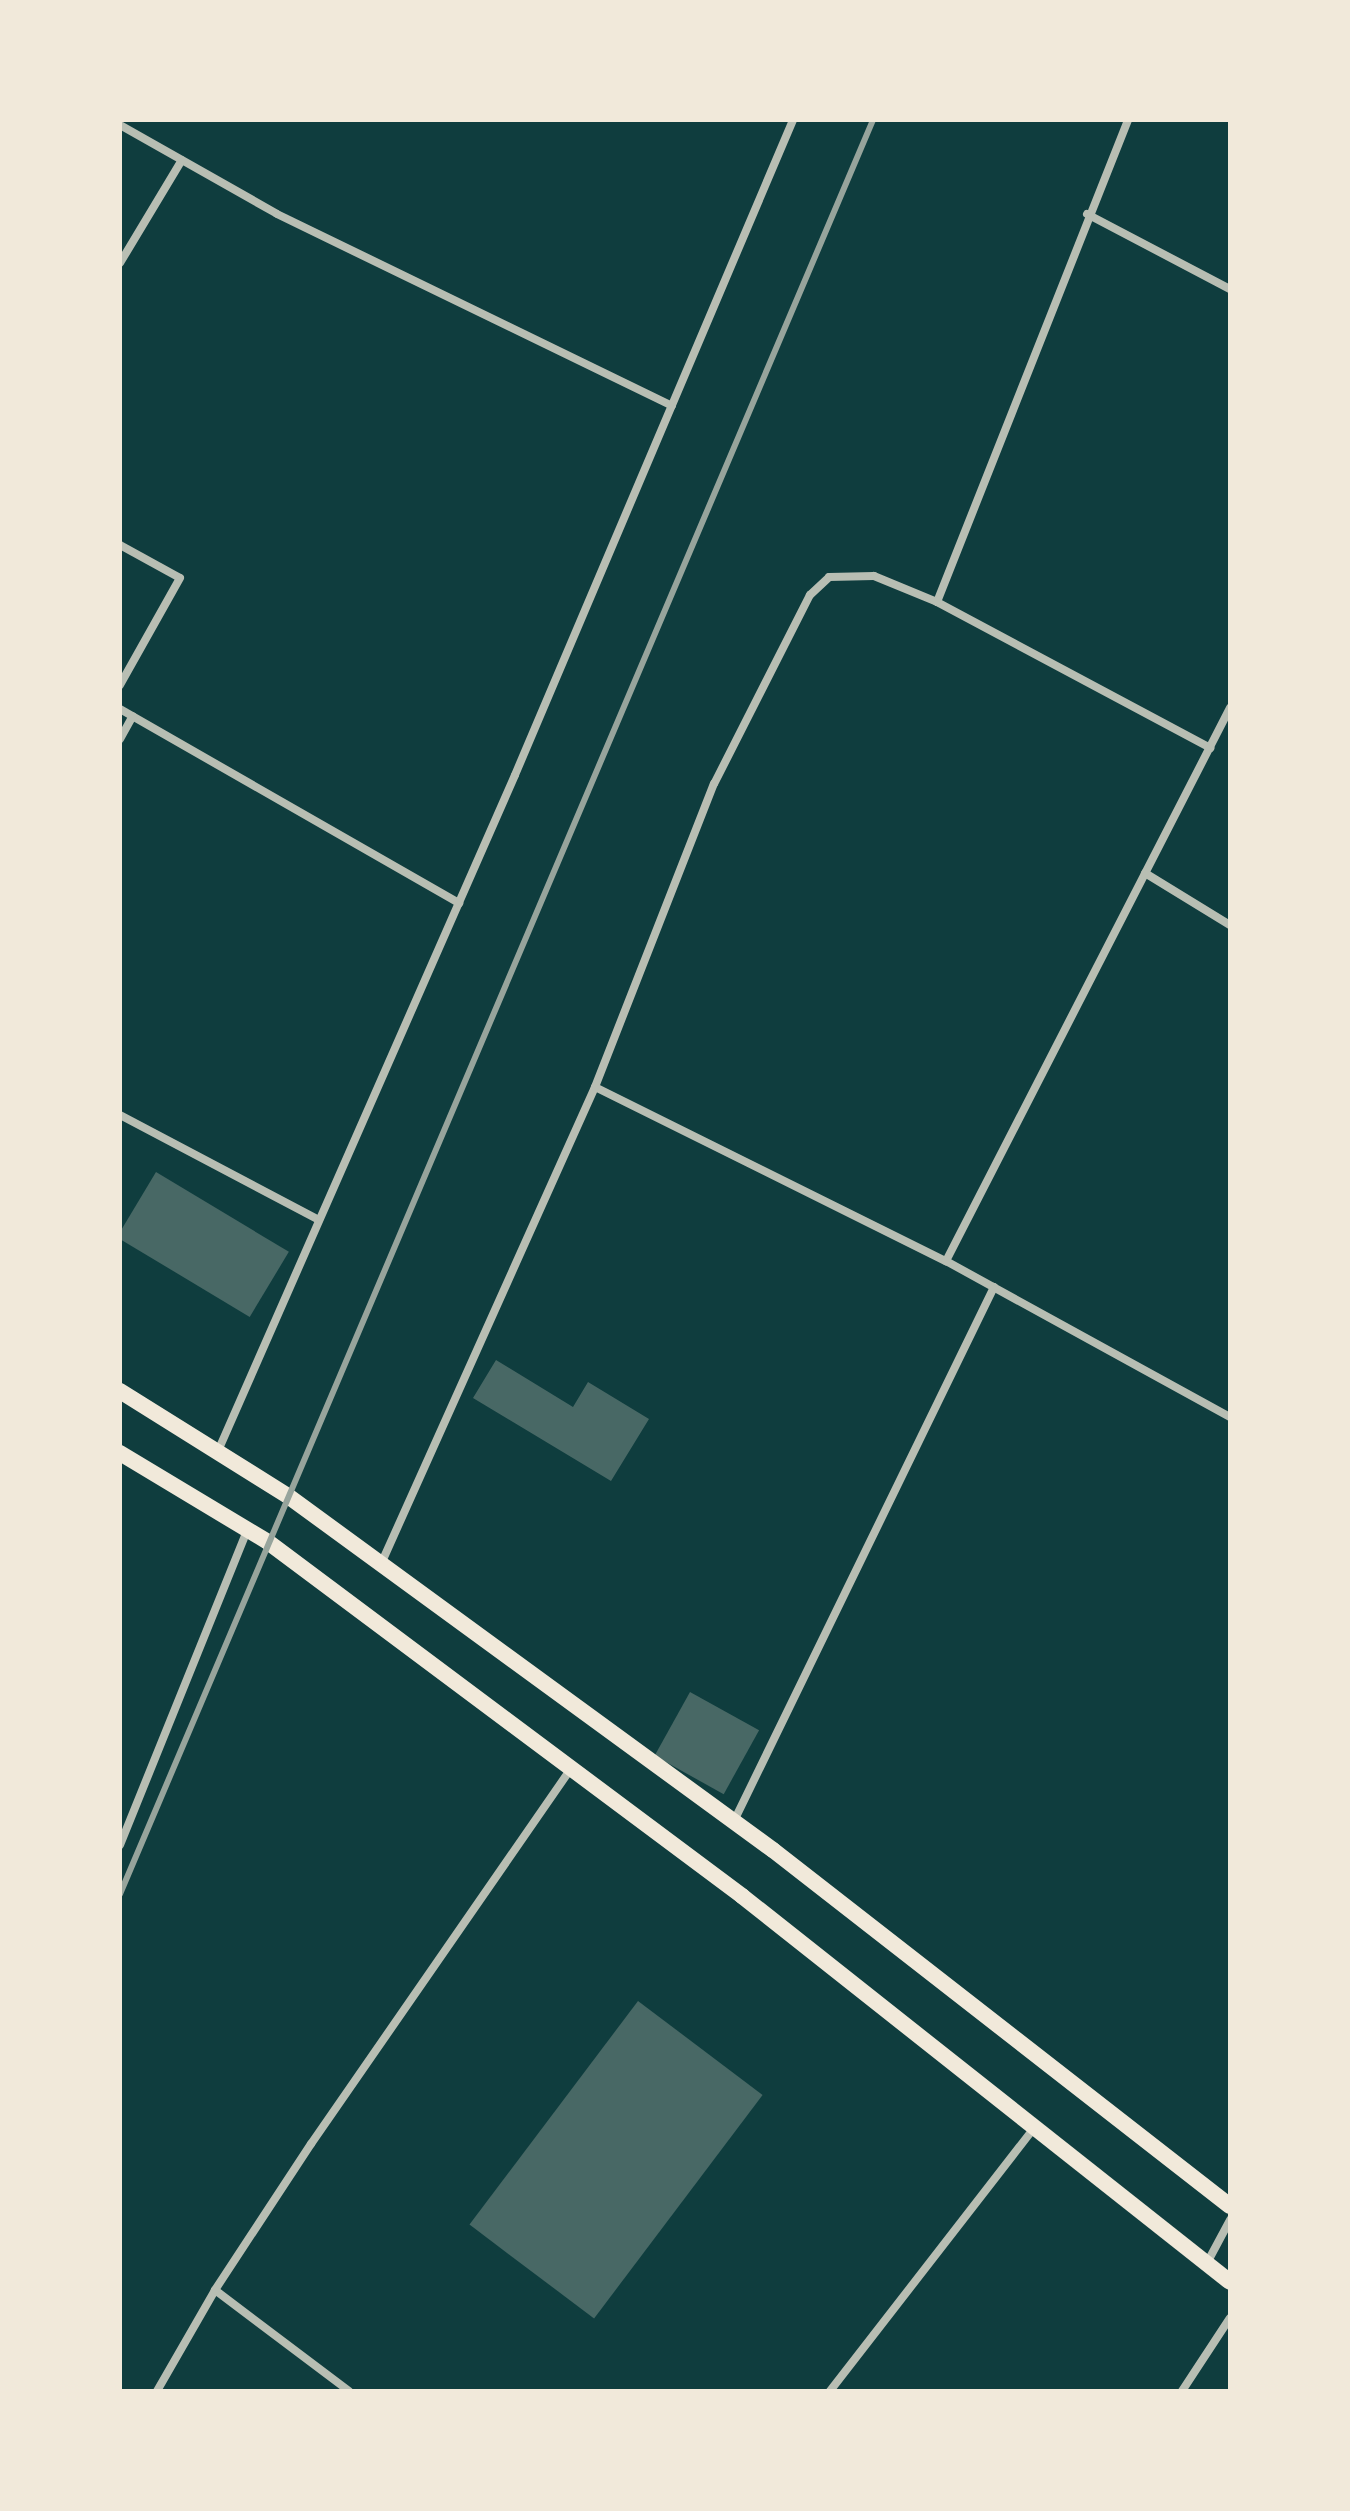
<!DOCTYPE html>
<html>
<head>
<meta charset="utf-8">
<style>
  body { margin:0 }
  #map { position:relative; width:1350px; height:2511px; overflow:hidden; background:#0f3d3e; font-family:Jost,sans-serif }
  div>[style] { position:absolute }
  .building>* { inset:0; background:#486865; transform-origin:0 0 }
  .minor>* { height:8px; margin:-4px; padding:0 4px; transform-origin:4px; border-radius:4px; background:#b8beb3 }
  .secondary>* { height:16px; margin:-8px; padding:0 8px; transform-origin:8px; border-radius:8px; background:#f1e9da }
  .rail>* { height:6px; margin:-3px; padding:0 3px; transform-origin:3px; border-radius:3px; background:#97a49c }
  span { translate:-50% -50%; white-space:nowrap; text-align:center; line-height:1.15; -webkit-text-stroke:8px #f1e9da; paint-order:stroke }
  .frame { position:absolute; inset:0; border:122px solid #f1e9da; pointer-events:none }
</style>
</head>
<body>
<div id="map">
  <div class="building">
    <i style="left:156px;top:1172px;width:155px;height:76px;rotate:31deg"></i>
    <i style="clip-path:polygon(496px 1360px,573px 1407px,588px 1382px,649px 1419px,611px 1481px,473px 1398px)"></i>
    <i style="left:690px;top:1692px;width:79px;height:73px;rotate:29deg"></i>
    <i style="left:638px;top:2001px;width:156px;height:280px;rotate:37deg"></i>
  </div>
  <div class="minor">
    <i style="left:120px;top:125px;width:180px;rotate:29.5deg"></i>
    <i style="left:277px;top:214px;width:439px;rotate:25.9deg"></i>
    <i style="left:1087px;top:214px;width:161px;rotate:27.7deg"></i>
    <i style="left:120px;top:263px;width:120px;rotate:-59deg"></i>
    <i style="left:120px;top:545px;width:68px;rotate:28.8deg"></i>
    <i style="left:180px;top:578px;width:123px;rotate:119.3deg"></i>
    <i style="left:937px;top:602px;width:518px;rotate:-68.38deg"></i>
    <i style="left:120px;top:709px;width:391px;rotate:29.8deg"></i>
    <i style="left:120px;top:739px;width:26px;rotate:-61deg"></i>
    <i style="left:1145px;top:873px;width:100px;rotate:31.5deg"></i>
    <i style="left:595px;top:1087px;width:392px;rotate:26.4deg"></i>
    <i style="left:946px;top:1261px;width:324px;rotate:28.8deg"></i>
    <i style="left:120px;top:1115px;width:225px;rotate:27.8deg"></i>
    <i style="left:946px;top:1261px;width:622px;rotate:-62.82deg"></i>
    <i style="left:218px;top:1451px;width:738px;rotate:-66.28deg"></i>
    <i style="left:515px;top:775px;width:712px;rotate:-67deg"></i>
    <i style="left:381px;top:1564px;width:523px;rotate:-65.84deg"></i>
    <i style="left:595px;top:1087px;width:326px;rotate:-68.6deg"></i>
    <i style="left:714px;top:784px;width:212px;rotate:-63.1deg"></i>
    <i style="left:810px;top:595px;width:26px;rotate:-43deg"></i>
    <i style="left:829px;top:577px;width:45px;rotate:-1.3deg"></i>
    <i style="left:874px;top:576px;width:68px;rotate:22.4deg"></i>
    <i style="left:937px;top:602px;width:310px;rotate:28.1deg"></i>
    <i style="left:734px;top:1821px;width:594px;rotate:-64.04deg"></i>
    <i style="left:120px;top:1845px;width:339px;rotate:-68deg"></i>
    <i style="left:1207px;top:2263px;width:49px;rotate:-61.9deg"></i>
    <i style="left:215px;top:2290px;width:168px;rotate:37deg"></i>
    <i style="left:157px;top:2391px;width:116px;rotate:-60.1deg"></i>
    <i style="left:215px;top:2290px;width:175px;rotate:-56.7deg"></i>
    <i style="left:311px;top:2144px;width:456px;rotate:-55.3deg"></i>
    <i style="left:830px;top:2391px;width:334px;rotate:-52.2deg"></i>
    <i style="left:1182px;top:2391px;width:87px;rotate:-56.7deg"></i>
  </div>
  <div class="secondary">
    <i style="left:120px;top:1391px;width:198px;rotate:32deg"></i>
    <i style="left:288px;top:1496px;width:600px;rotate:36.13deg"></i>
    <i style="left:773px;top:1850px;width:579px;rotate:37.92deg"></i>
    <i style="left:120px;top:1453px;width:173px;rotate:31deg"></i>
    <i style="left:268px;top:1542px;width:592px;rotate:36.75deg"></i>
    <i style="left:742px;top:1896px;width:622px;rotate:38.34deg"></i>
  </div>
  <div class="rail">
    <i style="left:120px;top:1894px;width:1927px;rotate:-67deg"></i>
  </div>
  <div class="frame"></div>
</div>
</body>
</html>
